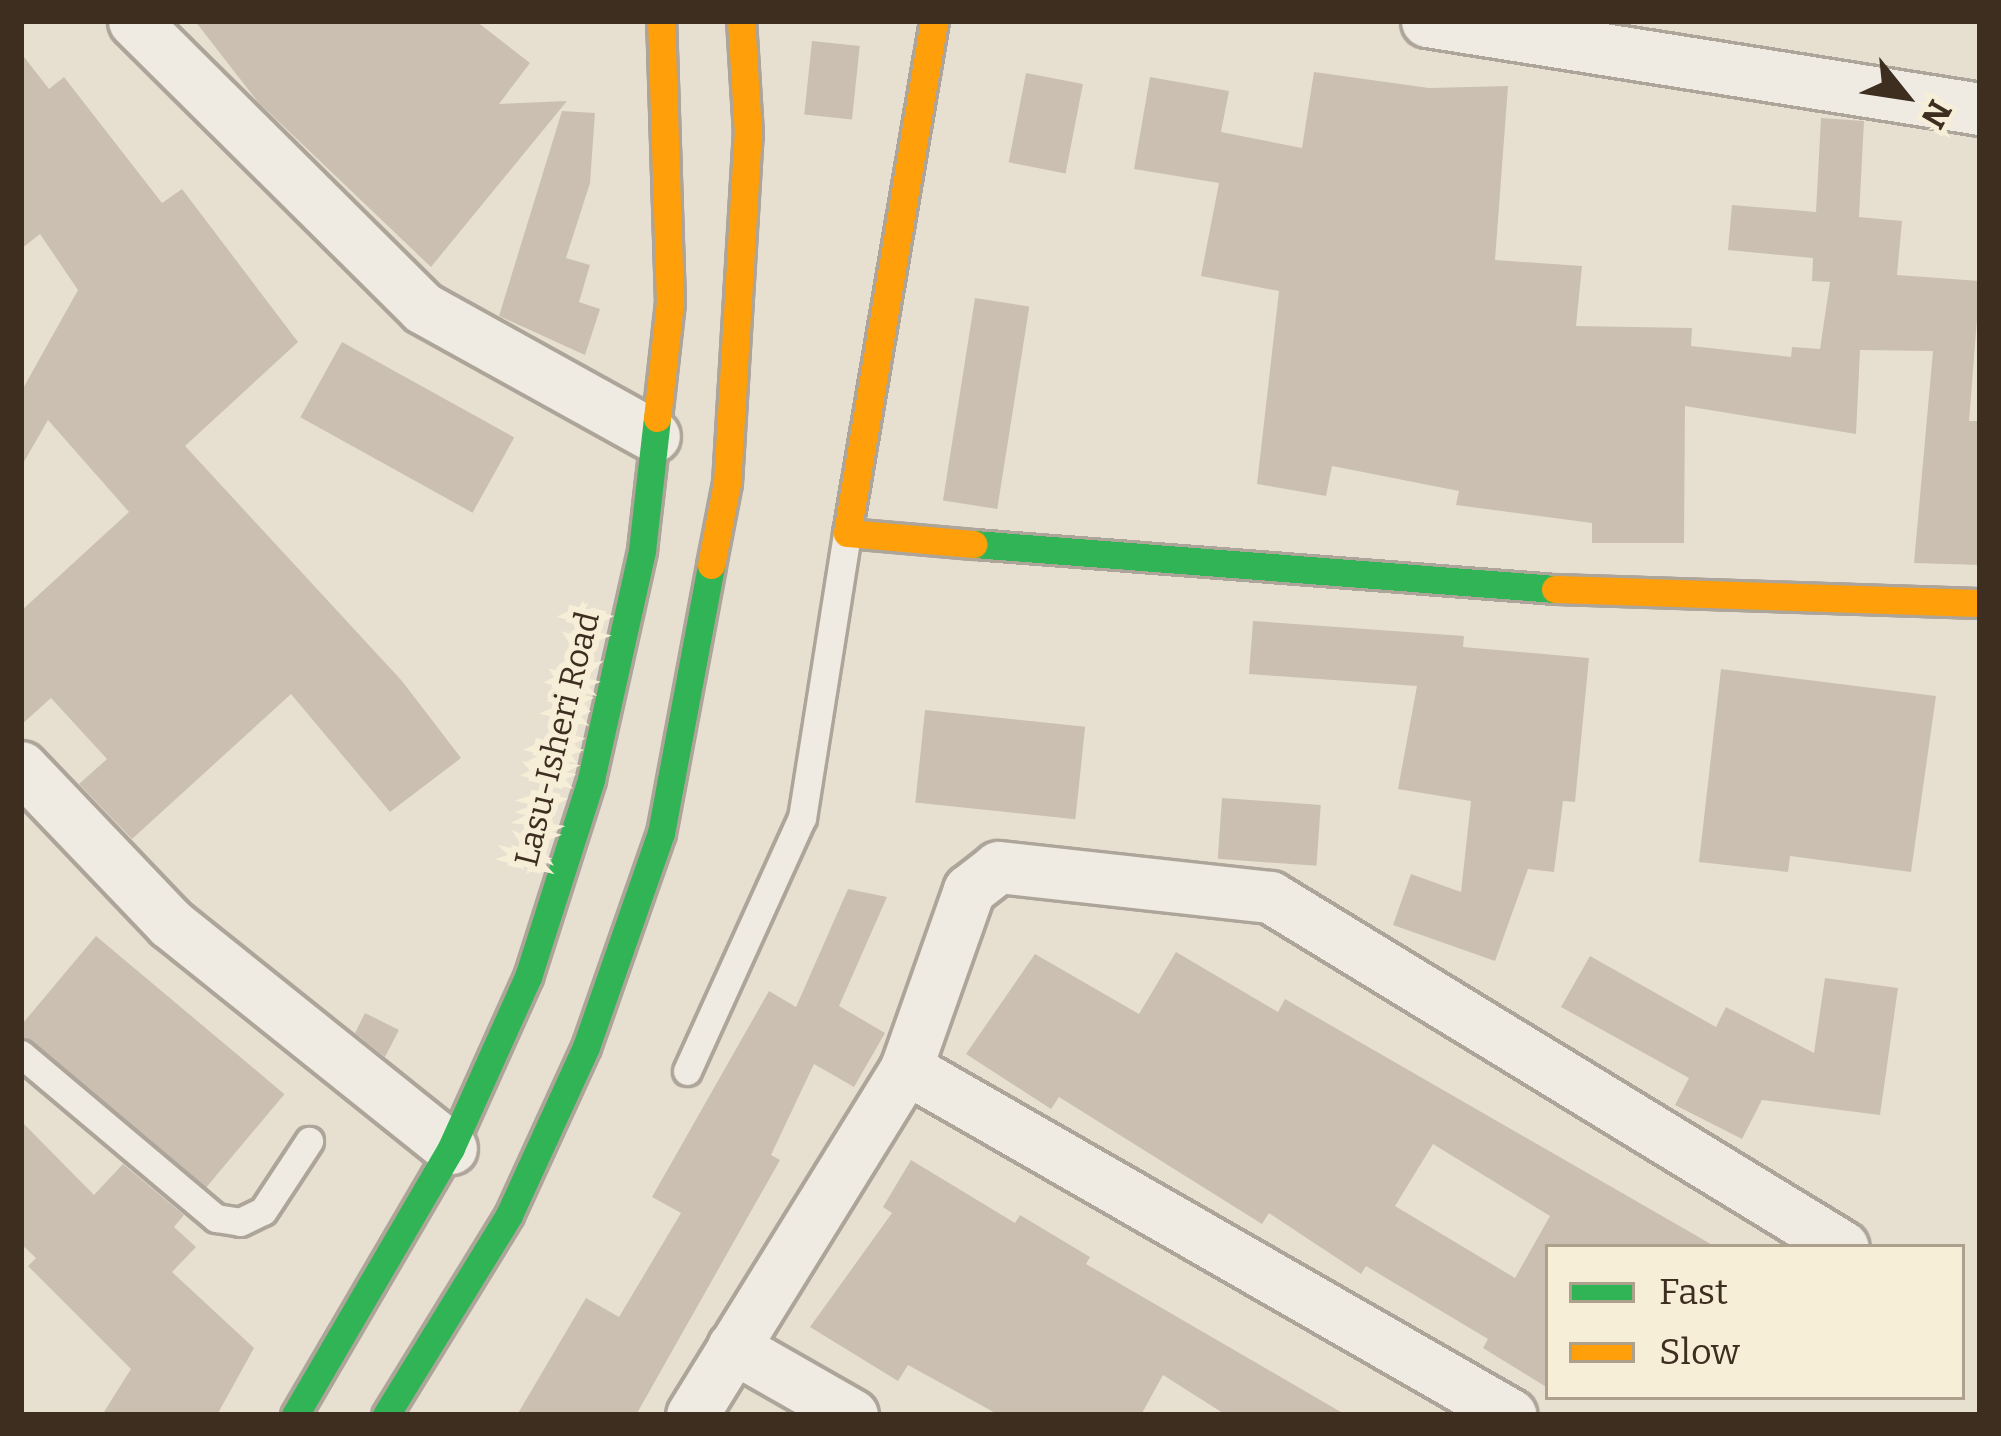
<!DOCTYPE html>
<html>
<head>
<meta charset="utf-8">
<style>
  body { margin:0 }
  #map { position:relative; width:2001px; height:1436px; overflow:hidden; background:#e7e0d1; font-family:Bitter,serif }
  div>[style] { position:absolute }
  .building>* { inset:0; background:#cbbfb2; transform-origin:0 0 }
  .roads { filter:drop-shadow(3px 0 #ada599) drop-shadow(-3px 0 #ada599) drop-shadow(0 3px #ada599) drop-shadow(0 -3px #ada599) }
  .lane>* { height:27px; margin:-13.5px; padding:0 13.5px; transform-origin:13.5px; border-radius:13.5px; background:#efebe3 }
  .street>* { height:51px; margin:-25.5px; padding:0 25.5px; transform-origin:25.5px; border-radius:25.5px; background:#efebe3 }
  .fast>* { height:27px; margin:-13.5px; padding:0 13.5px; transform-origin:13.5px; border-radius:13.5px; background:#30b455 }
  .slow>* { height:27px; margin:-13.5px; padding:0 13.5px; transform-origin:13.5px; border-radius:13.5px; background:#ff9f0a }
  span { translate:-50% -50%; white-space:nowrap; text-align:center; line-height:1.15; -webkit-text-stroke:12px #f7eed8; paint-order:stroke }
  .street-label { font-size:33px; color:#3d2e20 }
  .frame { position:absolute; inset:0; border:24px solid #3d2e20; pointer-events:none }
  .legend { position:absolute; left:1545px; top:1244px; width:420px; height:156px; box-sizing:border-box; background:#f7eed8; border:3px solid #ada18e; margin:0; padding:15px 21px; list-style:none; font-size:36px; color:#3d2e20 }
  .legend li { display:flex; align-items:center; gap:24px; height:60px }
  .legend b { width:60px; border:3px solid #ada18e }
  .north { position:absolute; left:1845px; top:36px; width:120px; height:120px; -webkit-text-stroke:9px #f7eed8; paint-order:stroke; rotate:120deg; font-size:33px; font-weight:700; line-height:48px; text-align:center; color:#3d2e20 }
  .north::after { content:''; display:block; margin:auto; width:42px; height:54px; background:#3d2e20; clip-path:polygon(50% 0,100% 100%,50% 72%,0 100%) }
</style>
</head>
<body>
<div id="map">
  <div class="building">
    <i style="clip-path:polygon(195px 21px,476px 21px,530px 63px,499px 104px,567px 101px,431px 267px,258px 102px)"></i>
    <i style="left:812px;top:41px;width:48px;height:74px;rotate:6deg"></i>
    <i style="clip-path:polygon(21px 53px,49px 89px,64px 77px,162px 203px,182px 189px,298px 342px,185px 446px,402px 681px,461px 758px,390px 812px,291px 694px,132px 839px,79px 784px,107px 759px,51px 698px,21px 725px,21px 611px,129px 512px,48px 420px,21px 467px,21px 392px,78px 290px,40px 234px,21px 249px)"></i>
    <i style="clip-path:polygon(1314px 72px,1429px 88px,1508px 86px,1495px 260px,1582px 266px,1576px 326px,1692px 328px,1691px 346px,1791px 357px,1792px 347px,1820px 349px,1830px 282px,1812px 281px,1813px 258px,1728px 250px,1732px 205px,1816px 212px,1821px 118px,1864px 121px,1859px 217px,1902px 221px,1897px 275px,1980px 281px,1969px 421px,1980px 421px,1980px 565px,1914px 563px,1933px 351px,1860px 350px,1856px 434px,1685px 406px,1684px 543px,1592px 543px,1592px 523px,1456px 505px,1459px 491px,1332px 466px,1326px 496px,1257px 484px,1279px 291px,1201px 276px,1219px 183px,1134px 169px,1150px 77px,1229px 91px,1221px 132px,1302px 148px)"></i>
    <i style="left:1026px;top:73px;width:58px;height:91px;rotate:11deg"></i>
    <i style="clip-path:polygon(562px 111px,595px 113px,590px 183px,566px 258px,590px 265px,579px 302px,600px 309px,585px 355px,499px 316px)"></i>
    <i style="left:975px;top:298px;width:55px;height:205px;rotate:9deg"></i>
    <i style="left:342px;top:342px;width:197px;height:86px;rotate:29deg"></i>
    <i style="clip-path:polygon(1253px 621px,1464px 636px,1463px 647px,1589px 658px,1575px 802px,1563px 801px,1554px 872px,1528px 869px,1495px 961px,1393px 925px,1411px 874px,1461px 892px,1471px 801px,1398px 789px,1417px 686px,1249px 674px)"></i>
    <i style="clip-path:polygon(1721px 669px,1936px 696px,1911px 872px,1790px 856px,1788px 872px,1699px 862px)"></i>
    <i style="left:925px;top:710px;width:161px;height:93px;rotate:6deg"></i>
    <i style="left:1222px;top:798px;width:99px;height:61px;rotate:4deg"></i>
    <i style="clip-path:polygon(848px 889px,887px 897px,839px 1006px,885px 1033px,854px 1087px,814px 1064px,771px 1155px,780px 1160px,636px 1415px,517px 1415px,586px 1298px,619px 1317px,681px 1213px,652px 1197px,769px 991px,796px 1007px)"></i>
    <i style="left:96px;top:936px;width:246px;height:125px;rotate:40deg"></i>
    <i style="clip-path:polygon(evenodd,1176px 952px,1278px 1012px,1285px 999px,1716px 1247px,1548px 1247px,1548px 1388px,1483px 1348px,1488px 1339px,1366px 1266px,1361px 1274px,1269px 1213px,1262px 1224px,1059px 1097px,1051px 1109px,966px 1054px,1035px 954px,1139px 1014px,1176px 952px,1433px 1144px,1550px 1216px,1515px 1278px,1395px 1206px,1433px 1144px)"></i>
    <i style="clip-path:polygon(1590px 956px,1716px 1027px,1726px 1007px,1814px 1053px,1825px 978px,1898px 988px,1880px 1115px,1762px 1100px,1742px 1139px,1675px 1105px,1689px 1078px,1561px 1007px)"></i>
    <i style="clip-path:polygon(365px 1013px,399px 1030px,385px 1057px,355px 1033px)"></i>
    <i style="clip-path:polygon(21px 1121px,94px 1195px,123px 1164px,184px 1215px,174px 1227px,196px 1247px,172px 1272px,254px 1348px,217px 1415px,102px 1415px,131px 1369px,28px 1266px,36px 1258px,21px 1244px)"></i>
    <i style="clip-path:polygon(911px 1160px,1015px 1223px,1020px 1215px,1090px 1257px,1086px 1264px,1346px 1415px,1226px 1415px,1163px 1375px,1141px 1415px,999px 1415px,908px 1365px,898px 1381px,810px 1327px,892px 1213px,883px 1207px)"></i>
  </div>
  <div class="roads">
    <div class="lane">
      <i style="left:21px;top:1054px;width:255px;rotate:40.1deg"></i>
      <i style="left:216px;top:1218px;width:24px;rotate:9deg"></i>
      <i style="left:240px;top:1222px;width:25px;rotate:-26deg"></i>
      <i style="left:263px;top:1211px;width:84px;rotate:-56.7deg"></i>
      <i style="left:687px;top:1071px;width:278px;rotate:-65.6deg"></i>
      <i style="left:802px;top:818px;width:289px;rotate:-81deg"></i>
    </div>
    <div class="street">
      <i style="left:134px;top:21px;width:407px;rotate:44.8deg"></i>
      <i style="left:423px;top:308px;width:264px;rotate:29deg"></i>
      <i style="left:1427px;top:21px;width:560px;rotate:9.04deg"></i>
      <i style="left:21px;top:767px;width:216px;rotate:46.3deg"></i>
      <i style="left:170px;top:923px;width:360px;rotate:38.7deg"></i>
      <i style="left:906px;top:1068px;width:697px;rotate:29.84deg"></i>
      <i style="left:733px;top:1347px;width:137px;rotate:29.7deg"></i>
      <i style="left:692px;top:1415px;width:408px;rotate:-58.3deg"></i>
      <i style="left:906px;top:1068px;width:189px;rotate:-70.5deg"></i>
      <i style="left:969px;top:890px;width:37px;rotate:-38deg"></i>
      <i style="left:998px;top:867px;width:274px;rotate:6.3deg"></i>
      <i style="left:1270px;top:897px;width:671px;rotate:31.42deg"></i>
    </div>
    <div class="fast">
      <i style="left:974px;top:544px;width:583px;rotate:4.43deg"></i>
      <i style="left:295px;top:1415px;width:309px;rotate:-59.7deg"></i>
      <i style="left:451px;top:1148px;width:188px;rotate:-65.8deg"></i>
      <i style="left:528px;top:977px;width:208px;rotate:-72.3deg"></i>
      <i style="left:591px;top:779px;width:235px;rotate:-77.4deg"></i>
      <i style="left:642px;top:550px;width:133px;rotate:-83.5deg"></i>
      <i style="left:386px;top:1415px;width:235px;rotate:-58.4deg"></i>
      <i style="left:509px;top:1215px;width:185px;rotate:-65.4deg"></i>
      <i style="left:586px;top:1047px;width:227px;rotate:-70.7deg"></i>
      <i style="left:661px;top:833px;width:273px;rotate:-79.4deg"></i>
    </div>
    <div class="slow">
      <i style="left:934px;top:21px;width:519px;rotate:99.64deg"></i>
      <i style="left:847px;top:533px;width:127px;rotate:5deg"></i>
      <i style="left:657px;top:418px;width:116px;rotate:-83.6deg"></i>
      <i style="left:670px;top:303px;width:282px;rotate:-91.8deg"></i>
      <i style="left:711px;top:565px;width:84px;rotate:-79deg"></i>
      <i style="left:727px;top:483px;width:350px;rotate:-86.6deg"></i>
      <i style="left:748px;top:134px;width:113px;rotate:-93.5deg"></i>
      <i style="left:1555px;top:589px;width:425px;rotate:1.9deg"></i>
    </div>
  </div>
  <div class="street-label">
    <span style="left:558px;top:739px;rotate:-76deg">Lasu-Isheri Road</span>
  </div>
  <div class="frame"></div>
  <ul class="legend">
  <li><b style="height:15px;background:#30b455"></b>Fast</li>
  <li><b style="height:15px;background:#ff9f0a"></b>Slow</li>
  </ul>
  <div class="north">N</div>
</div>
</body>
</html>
